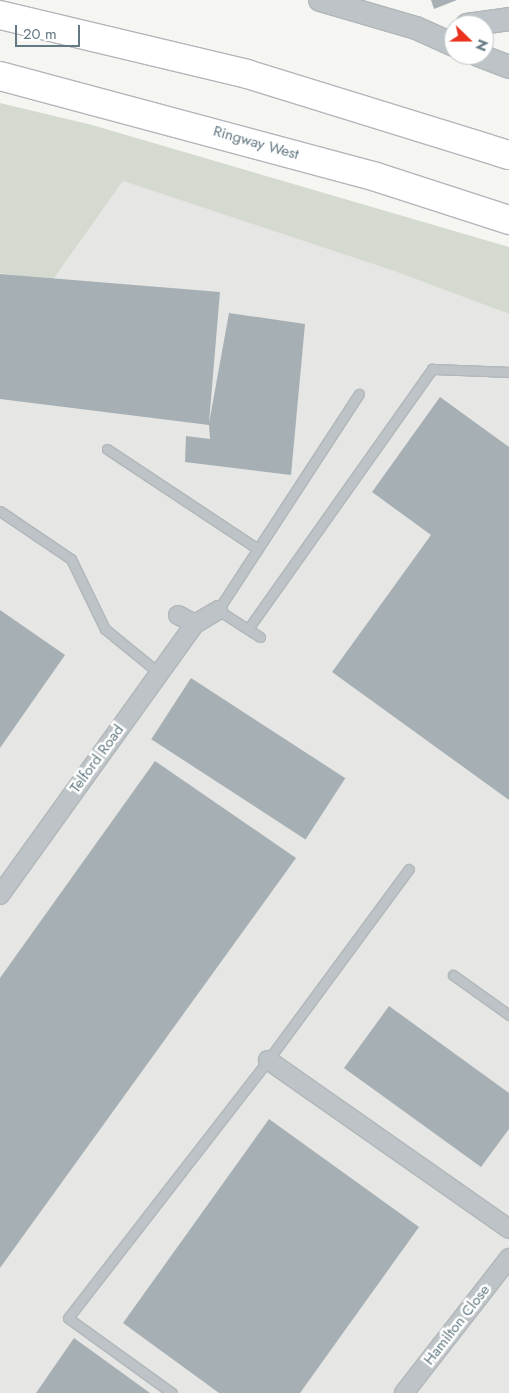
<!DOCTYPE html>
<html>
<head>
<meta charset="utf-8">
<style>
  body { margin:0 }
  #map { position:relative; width:509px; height:1393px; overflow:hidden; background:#f5f5f1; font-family:Jost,sans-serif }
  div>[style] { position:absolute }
  .built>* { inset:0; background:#e6e6e4 }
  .green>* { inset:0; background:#d5dad0 }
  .building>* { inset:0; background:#a6b0b4; transform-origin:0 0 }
  .roads { filter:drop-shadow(1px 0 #b1b7ba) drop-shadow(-1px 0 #b1b7ba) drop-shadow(0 1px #b1b7ba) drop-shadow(0 -1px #b1b7ba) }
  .service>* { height:9px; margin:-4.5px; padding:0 4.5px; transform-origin:4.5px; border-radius:4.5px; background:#bdc3c6 }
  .minor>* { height:18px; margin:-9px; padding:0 9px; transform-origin:9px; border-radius:9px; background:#bdc3c6 }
  .tertiary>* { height:22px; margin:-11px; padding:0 11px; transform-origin:11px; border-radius:11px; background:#bdc3c6 }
  .primary>* { height:28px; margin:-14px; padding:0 14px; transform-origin:14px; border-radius:14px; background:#fff }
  span { translate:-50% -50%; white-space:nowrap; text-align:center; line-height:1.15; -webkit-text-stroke:5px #fff; paint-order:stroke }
  .street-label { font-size:15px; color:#637983 }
  .north { position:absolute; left:444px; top:15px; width:50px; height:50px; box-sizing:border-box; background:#fff; border:1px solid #c1c9cd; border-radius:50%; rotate:112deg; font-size:14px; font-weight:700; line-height:20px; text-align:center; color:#637983 }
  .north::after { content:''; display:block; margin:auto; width:18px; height:22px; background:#e9311e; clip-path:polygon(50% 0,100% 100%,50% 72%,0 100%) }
  .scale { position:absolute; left:15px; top:25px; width:65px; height:22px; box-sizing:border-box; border:2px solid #637983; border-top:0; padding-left:6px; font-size:15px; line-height:18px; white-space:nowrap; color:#637983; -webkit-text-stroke:4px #fff; paint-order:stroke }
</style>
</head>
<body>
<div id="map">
  <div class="built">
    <i style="clip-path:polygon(123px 181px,394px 271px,509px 314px,509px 1393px,0 1393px,0 273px,52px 281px)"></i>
  </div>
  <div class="green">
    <i style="clip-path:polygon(0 103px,92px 125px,509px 247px,509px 314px,394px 271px,123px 181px,52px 281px,0 273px)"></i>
  </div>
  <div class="building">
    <i style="clip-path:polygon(431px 0,457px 0,434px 9px)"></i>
    <i style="clip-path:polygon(0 274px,220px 292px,209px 423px,229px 313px,305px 324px,291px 475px,185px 462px,186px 436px,210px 439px,209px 425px,0 399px)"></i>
    <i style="clip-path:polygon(440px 397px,509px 447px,509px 800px,332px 672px,431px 535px,372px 492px)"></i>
    <i style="clip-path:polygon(0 610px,65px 655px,0 748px)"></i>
    <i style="left:191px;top:678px;width:184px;height:73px;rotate:33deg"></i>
    <i style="clip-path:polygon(155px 761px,296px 858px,0 1268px,0 978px)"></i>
    <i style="clip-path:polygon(389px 1006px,509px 1093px,509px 1129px,481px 1167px,344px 1068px)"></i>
    <i style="clip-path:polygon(269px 1119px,419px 1227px,300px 1393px,219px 1393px,123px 1323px)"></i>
    <i style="clip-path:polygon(74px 1338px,150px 1393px,36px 1393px)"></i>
  </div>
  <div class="roads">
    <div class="service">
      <i style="left:107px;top:449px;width:181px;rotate:33.5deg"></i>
      <i style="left:0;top:511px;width:86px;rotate:34.1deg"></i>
      <i style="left:71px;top:559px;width:78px;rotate:64.1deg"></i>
      <i style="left:105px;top:629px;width:70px;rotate:39.2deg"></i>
      <i style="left:248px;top:629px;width:319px;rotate:-54.7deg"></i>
      <i style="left:432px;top:369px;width:77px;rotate:2.2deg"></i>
      <i style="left:260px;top:637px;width:50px;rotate:-147.3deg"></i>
      <i style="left:218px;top:610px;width:258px;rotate:-56.9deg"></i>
      <i style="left:453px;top:975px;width:69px;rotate:35.5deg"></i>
      <i style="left:172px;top:1393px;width:128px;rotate:-144.2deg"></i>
      <i style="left:68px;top:1318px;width:326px;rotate:-52.2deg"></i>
      <i style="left:268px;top:1060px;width:237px;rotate:-53.6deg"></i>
    </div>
    <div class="minor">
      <i style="left:178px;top:615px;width:19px;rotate:28deg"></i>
      <i style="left:0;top:895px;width:334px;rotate:-54.3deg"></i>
      <i style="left:195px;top:624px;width:27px;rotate:-31deg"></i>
      <i style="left:268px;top:1060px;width:294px;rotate:35deg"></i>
      <i style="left:404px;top:1393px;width:171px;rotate:-52.1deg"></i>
    </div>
    <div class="tertiary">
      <i style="left:320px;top:0;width:100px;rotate:16.3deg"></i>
      <i style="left:416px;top:28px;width:42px;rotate:24.1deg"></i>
      <i style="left:467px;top:25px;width:42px;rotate:-8.1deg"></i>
      <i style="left:478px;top:55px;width:33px;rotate:21deg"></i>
    </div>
    <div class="primary">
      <i style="left:0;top:15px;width:254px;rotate:13.4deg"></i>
      <i style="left:247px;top:74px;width:274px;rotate:17.2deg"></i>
      <i style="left:0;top:76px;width:389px;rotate:15deg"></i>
      <i style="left:376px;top:177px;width:140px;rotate:17.9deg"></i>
    </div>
  </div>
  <div class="street-label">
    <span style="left:256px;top:143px;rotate:16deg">Ringway West</span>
    <span style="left:97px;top:759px;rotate:-54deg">Telford Road</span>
    <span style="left:457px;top:1325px;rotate:-52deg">Hamilton Close</span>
  </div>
  <div class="north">N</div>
  <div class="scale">20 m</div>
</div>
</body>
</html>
